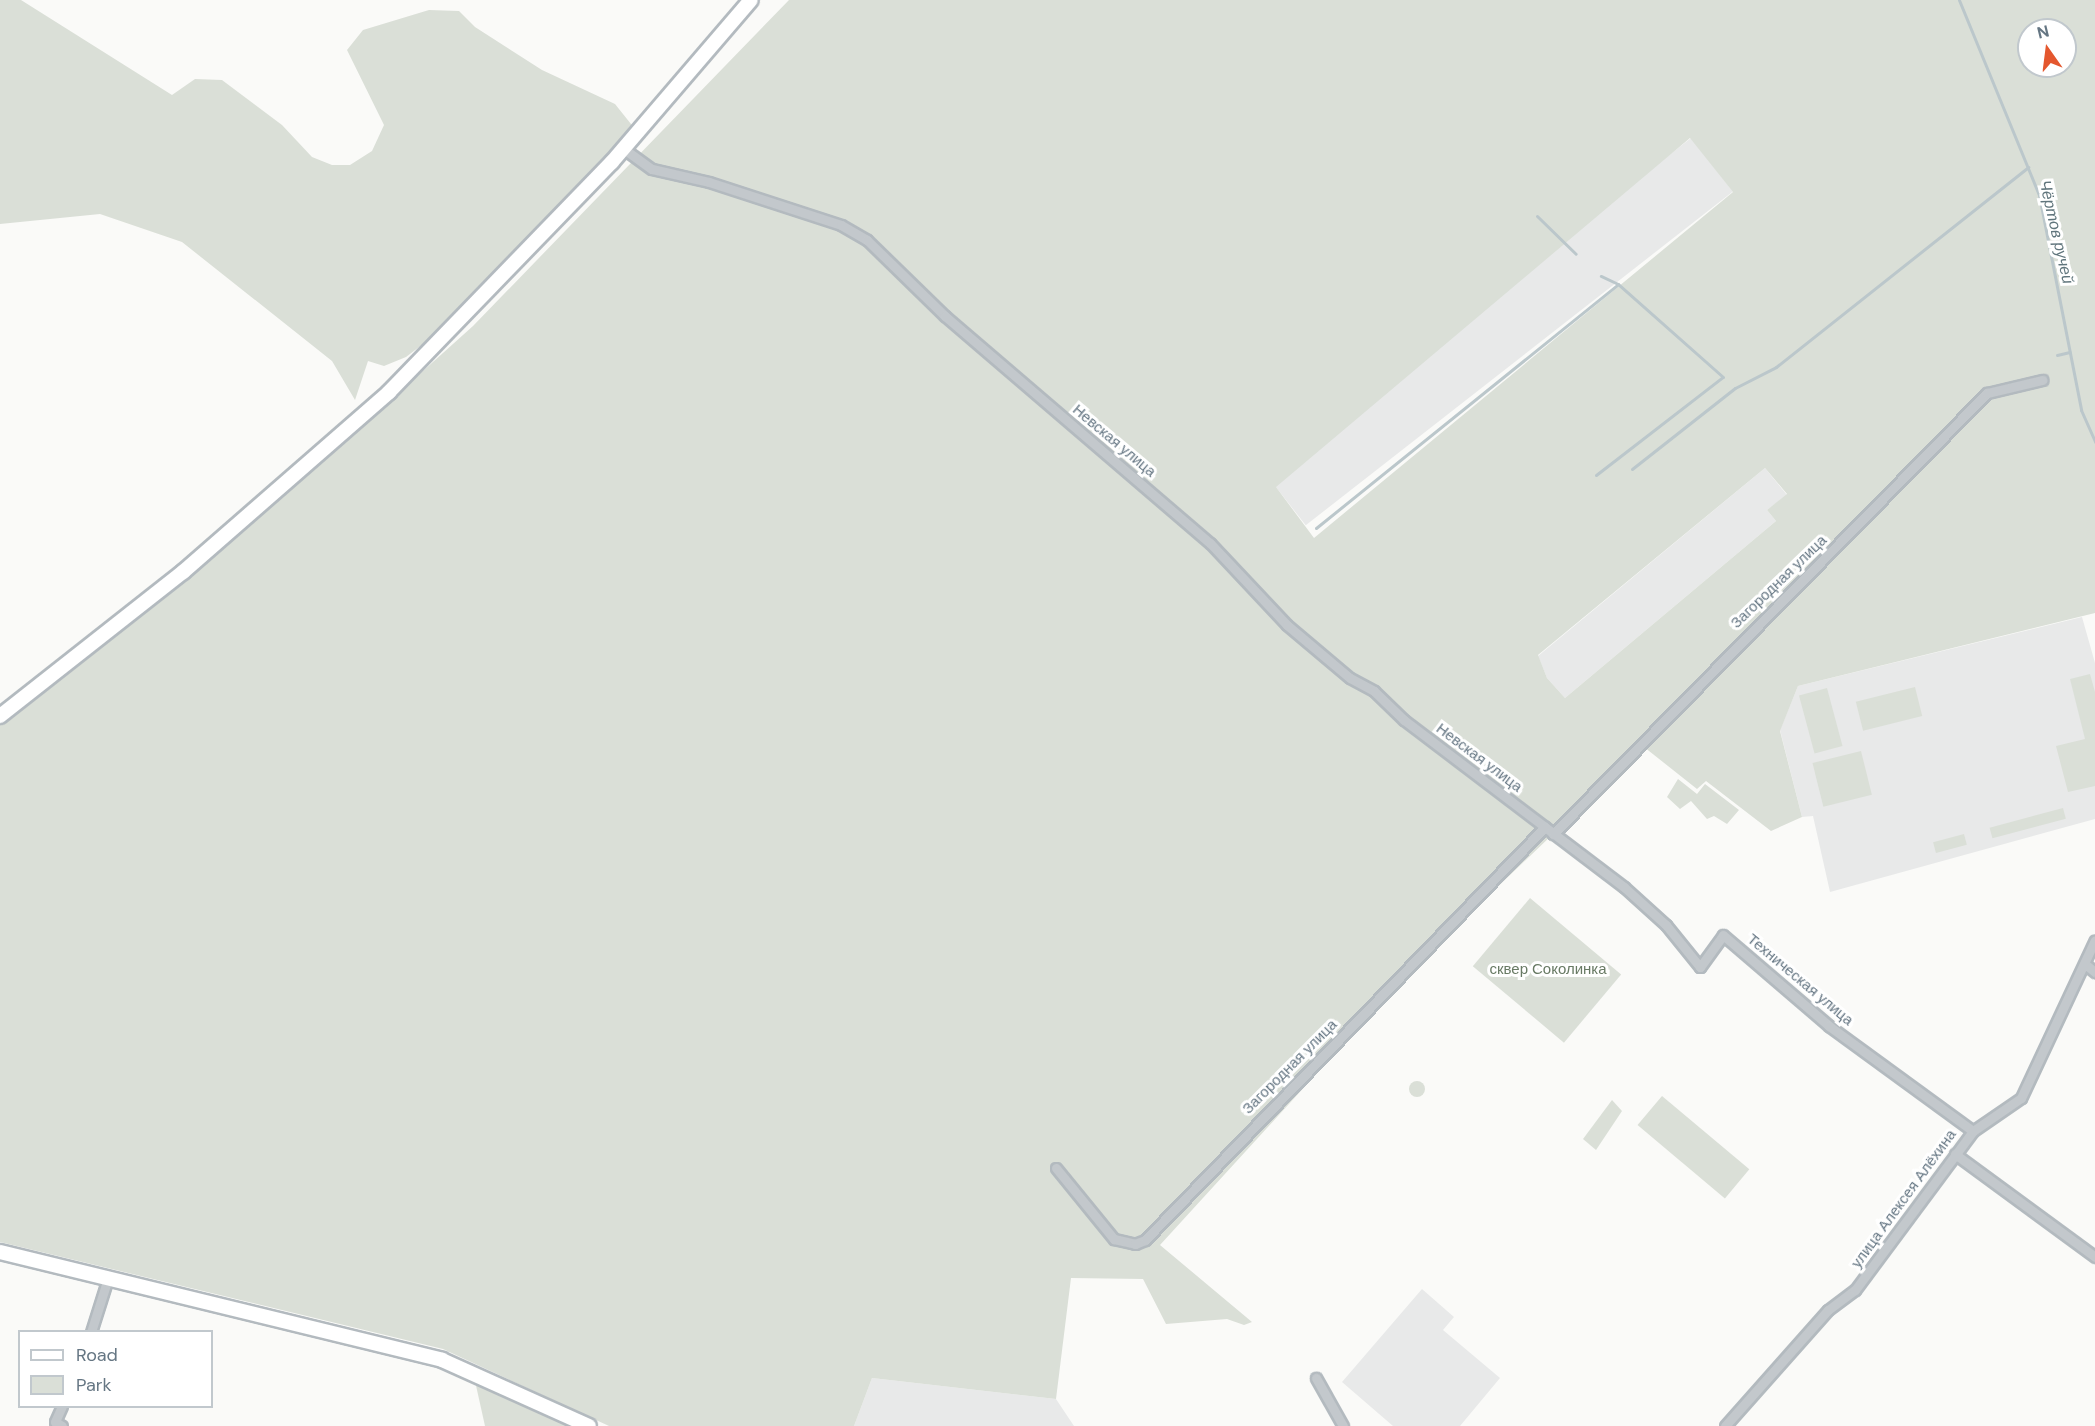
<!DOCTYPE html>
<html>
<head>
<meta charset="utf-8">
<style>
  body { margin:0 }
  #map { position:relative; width:2095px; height:1426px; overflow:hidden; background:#fafaf8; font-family:"DM Sans",sans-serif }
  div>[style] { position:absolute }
  .built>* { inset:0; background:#e8e9e9; transform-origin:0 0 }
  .green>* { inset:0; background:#dadfd7; transform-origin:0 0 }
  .round { border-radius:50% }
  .stream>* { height:3px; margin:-1.5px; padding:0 1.5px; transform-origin:1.5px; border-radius:1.5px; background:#bbc7cb }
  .roads { filter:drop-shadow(2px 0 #b3babf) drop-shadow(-2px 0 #b3babf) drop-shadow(0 2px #b3babf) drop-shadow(0 -2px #b3babf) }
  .street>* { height:9px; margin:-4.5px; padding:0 4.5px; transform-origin:4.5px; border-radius:4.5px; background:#c3c8cc }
  .secondary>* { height:14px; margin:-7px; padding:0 7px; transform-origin:7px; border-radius:7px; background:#fff }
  span { translate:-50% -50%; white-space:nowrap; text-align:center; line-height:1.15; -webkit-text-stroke:6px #fff; paint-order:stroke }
  .street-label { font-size:15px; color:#657683 }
  .park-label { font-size:15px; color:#687a64 }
  .water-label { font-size:16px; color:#60757c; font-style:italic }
  .legend { position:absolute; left:18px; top:1330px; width:195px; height:78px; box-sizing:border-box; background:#fff; border:2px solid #c1c8cd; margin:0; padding:8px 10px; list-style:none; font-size:18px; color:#657683 }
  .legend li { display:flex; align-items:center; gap:12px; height:30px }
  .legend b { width:30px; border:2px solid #c1c8cd }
  .north { position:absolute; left:2017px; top:18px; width:60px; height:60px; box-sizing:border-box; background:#fff; border:2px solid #c1c8cd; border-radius:50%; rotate:346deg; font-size:16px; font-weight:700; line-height:24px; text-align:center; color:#657683 }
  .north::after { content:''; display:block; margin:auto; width:21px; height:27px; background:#e4572e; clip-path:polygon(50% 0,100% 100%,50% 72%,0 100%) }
</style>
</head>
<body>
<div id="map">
  <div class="built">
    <i style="left:1691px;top:138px;width:68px;height:542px;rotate:52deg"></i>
    <i style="clip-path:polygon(1765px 468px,1787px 495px,1767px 510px,1776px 521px,1565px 698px,1547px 678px,1538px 656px)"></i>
    <i style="clip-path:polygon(2082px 617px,2095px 663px,2095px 819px,1830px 892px,1813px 816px,1802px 817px,1780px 730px,1798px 686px)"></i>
    <i style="clip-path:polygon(1422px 1289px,1454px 1317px,1443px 1330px,1500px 1378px,1460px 1426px,1393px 1426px,1342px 1382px)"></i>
    <i style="clip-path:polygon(872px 1378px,1056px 1399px,1074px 1426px,854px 1426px)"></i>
  </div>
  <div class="green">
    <i style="clip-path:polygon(0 0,21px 0,172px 95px,195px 79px,222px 80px,282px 125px,312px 157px,332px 165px,350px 165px,372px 151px,384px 125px,347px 50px,363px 30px,429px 10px,459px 11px,475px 27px,542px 70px,615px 104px,635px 129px,431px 338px,406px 357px,384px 366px,368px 361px,355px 400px,332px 361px,182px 242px,100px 214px,0 224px)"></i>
    <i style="clip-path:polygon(evenodd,789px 0,2095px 0,2095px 613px,1798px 686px,1780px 731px,1802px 817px,1771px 831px,1706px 781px,1697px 789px,1644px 747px,1415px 966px,1160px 1245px,1252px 1322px,1244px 1325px,1227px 1319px,1166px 1324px,1143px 1279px,1071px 1278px,1056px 1399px,872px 1378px,854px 1426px,609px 1426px,443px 1349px,0 1242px,0 724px,295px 486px,473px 326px,789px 0,2029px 30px,2065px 30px,2065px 66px,2029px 66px,2029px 30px,789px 0,1690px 138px,1733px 192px,1314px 538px,1276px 487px,1690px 138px,789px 0,1765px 468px,1787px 494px,1767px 510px,1776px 521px,1565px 698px,1547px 678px,1538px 655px,1765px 468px)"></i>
    <i style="clip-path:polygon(2090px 674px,2095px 692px,2095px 786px,2068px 792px,2056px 746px,2085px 739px,2070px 679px)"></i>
    <i style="left:1915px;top:687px;width:30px;height:61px;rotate:76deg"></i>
    <i style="left:1827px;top:688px;width:60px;height:29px;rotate:75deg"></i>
    <i style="left:1861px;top:751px;width:45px;height:50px;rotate:76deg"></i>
    <i style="clip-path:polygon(1678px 779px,1697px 794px,1705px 784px,1739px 810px,1727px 824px,1714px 816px,1707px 819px,1691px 801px,1680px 809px,1667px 797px)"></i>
    <i style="left:2063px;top:808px;width:11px;height:76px;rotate:75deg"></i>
    <i style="left:1964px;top:834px;width:11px;height:32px;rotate:75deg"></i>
    <i style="left:1530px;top:898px;width:119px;height:89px;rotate:40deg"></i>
    <i class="round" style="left:1409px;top:1081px;width:16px;height:16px"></i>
    <i style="left:1662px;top:1096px;width:114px;height:38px;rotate:40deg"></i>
    <i style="clip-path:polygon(1612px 1100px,1622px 1111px,1596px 1150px,1583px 1139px)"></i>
    <i style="clip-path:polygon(475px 1381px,570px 1426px,485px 1426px)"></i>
  </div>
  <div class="stream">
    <i style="left:1959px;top:0;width:211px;rotate:67.7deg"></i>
    <i style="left:2039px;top:195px;width:219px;rotate:78.9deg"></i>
    <i style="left:2081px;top:410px;width:35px;rotate:66deg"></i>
    <i style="left:1537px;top:216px;width:54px;rotate:44.3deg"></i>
    <i style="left:2057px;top:355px;width:13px;rotate:-13deg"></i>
    <i style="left:1632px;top:469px;width:131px;rotate:-38.2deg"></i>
    <i style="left:1735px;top:388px;width:46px;rotate:-27.1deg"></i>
    <i style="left:1776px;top:367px;width:322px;rotate:-38.4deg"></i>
    <i style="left:1596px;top:475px;width:160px;rotate:-37.7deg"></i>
    <i style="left:1723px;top:377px;width:140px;rotate:-138.5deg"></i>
    <i style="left:1618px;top:284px;width:19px;rotate:-155deg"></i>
    <i style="left:1316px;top:528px;width:388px;rotate:-38.9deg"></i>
  </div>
  <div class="roads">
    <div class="street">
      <i style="left:624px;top:149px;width:34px;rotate:36deg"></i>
      <i style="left:652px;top:169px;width:58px;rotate:12.8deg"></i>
      <i style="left:709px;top:182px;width:139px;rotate:18deg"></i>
      <i style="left:841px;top:225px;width:30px;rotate:30deg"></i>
      <i style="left:867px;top:240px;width:109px;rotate:44.3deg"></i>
      <i style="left:945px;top:316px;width:349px;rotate:40.6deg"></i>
      <i style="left:1210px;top:543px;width:112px;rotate:46.8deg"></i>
      <i style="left:1287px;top:625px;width:82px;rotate:40.1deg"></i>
      <i style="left:1350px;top:678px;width:27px;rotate:28deg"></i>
      <i style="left:1374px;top:691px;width:42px;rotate:44deg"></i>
      <i style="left:1404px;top:720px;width:276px;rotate:37.2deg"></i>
      <i style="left:1624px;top:887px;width:57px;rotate:42.1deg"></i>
      <i style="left:1666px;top:925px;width:54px;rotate:51deg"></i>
      <i style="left:1700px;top:967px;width:39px;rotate:-54deg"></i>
      <i style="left:1723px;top:935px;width:140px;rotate:40.6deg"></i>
      <i style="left:1829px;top:1026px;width:178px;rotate:36.1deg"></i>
      <i style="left:1553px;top:834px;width:619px;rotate:-45.46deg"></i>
      <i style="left:1987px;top:393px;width:57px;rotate:-13.3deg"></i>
      <i style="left:2085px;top:964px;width:13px;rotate:39deg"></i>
      <i style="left:1955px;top:1154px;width:174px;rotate:36.3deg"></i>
      <i style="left:1056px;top:1168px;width:92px;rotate:50.8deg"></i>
      <i style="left:1114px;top:1239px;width:22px;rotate:13deg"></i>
      <i style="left:1135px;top:1244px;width:11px;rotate:-22deg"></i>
      <i style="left:1145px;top:1240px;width:575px;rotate:-45.92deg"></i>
      <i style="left:91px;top:1332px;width:57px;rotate:-72.5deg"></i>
      <i style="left:1316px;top:1378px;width:55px;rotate:60.6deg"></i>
      <i style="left:62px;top:1406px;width:17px;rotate:114deg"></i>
      <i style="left:55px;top:1422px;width:8px;rotate:30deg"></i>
      <i style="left:1725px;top:1426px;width:155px;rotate:-48.4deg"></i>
      <i style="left:1828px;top:1310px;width:34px;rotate:-37deg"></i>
      <i style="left:1855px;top:1290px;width:198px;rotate:-53.4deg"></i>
      <i style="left:1973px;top:1131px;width:58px;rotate:-34.5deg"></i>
      <i style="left:2021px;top:1098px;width:174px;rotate:-64.9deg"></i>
    </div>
    <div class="secondary">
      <i style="left:0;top:716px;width:233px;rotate:-38.2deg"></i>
      <i style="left:183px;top:572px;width:274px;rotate:-41.1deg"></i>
      <i style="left:389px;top:392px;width:320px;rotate:-45.9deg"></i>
      <i style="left:612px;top:162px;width:213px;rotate:-49.4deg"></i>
      <i style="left:0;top:1252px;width:455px;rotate:13.7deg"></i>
      <i style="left:442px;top:1360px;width:161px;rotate:24.2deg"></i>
    </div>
  </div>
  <div class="street-label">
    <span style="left:1114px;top:441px;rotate:40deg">Невская улица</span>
    <span style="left:1779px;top:582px;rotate:-44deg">Загородная улица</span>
    <span style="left:1479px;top:758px;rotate:37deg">Невская улица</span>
    <span style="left:1800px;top:980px;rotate:40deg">Техническая улица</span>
    <span style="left:1290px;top:1067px;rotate:-45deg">Загородная улица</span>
    <span style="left:1904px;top:1199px;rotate:-54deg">улица Алексея Алёхина</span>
  </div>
  <div class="park-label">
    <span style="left:1548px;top:970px">сквер Соколинка</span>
  </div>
  <div class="water-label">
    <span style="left:2056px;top:232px;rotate:77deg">Чёртов ручей</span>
  </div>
  <ul class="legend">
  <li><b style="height:8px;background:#fff"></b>Road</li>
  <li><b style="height:16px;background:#dadfd7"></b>Park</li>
  </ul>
  <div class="north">N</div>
</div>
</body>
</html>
